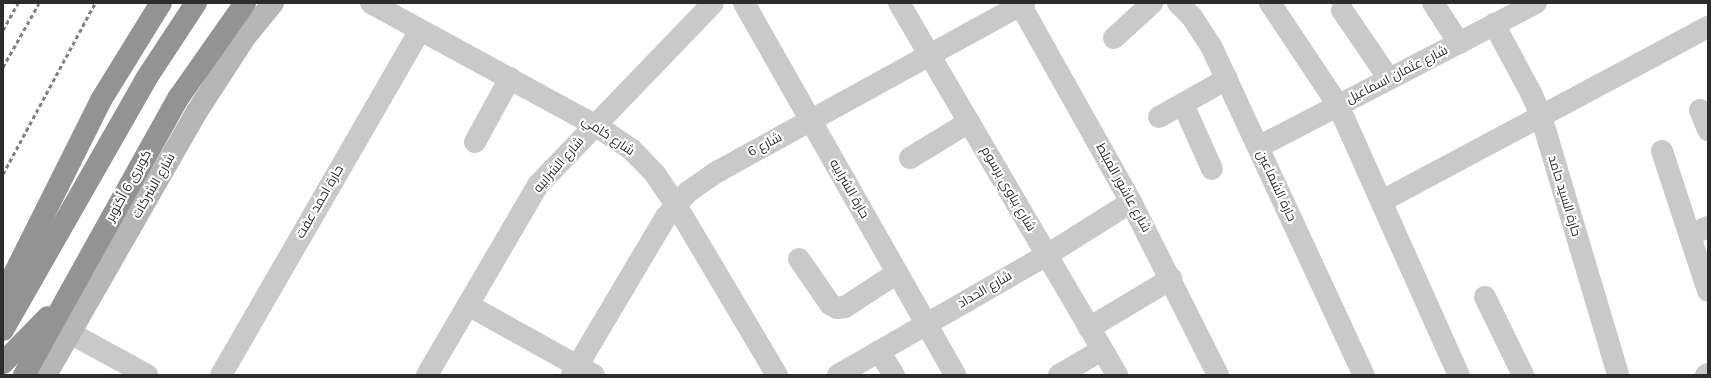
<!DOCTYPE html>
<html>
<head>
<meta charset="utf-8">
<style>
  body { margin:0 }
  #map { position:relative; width:1711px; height:378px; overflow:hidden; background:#fff; font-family:"Nunito Sans",Cairo,sans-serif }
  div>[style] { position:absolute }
  .minor>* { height:22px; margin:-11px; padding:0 11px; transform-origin:11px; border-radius:11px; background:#c9c9c9 }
  .secondary>* { height:22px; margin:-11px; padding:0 11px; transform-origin:11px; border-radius:11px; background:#b6b6b6 }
  .motorway>* { height:22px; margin:-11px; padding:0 11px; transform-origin:11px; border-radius:11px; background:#939393 }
  .rail>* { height:3px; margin-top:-1.5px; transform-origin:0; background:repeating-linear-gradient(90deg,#818181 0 4px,transparent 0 7px) }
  span { translate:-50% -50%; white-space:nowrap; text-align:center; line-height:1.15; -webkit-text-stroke:4px #fff; paint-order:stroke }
  .street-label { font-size:13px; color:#2c2c2c }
  .frame { position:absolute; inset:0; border:4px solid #2c2c2c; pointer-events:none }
</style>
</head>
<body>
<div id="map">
  <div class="minor">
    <i style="left:371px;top:3px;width:255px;rotate:28.6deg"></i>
    <i style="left:595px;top:125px;width:43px;rotate:33.7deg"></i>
    <i style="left:631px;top:149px;width:35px;rotate:46deg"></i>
    <i style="left:655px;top:174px;width:37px;rotate:56deg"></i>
    <i style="left:676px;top:205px;width:198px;rotate:59.3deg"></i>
    <i style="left:744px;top:3px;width:428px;rotate:60.4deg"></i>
    <i style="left:899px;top:3px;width:431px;rotate:59.6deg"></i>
    <i style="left:1178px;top:3px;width:20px;rotate:45deg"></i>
    <i style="left:1192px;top:17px;width:35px;rotate:57deg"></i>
    <i style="left:1211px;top:46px;width:363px;rotate:65.1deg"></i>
    <i style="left:1270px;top:3px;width:123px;rotate:56.3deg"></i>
    <i style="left:1338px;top:105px;width:296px;rotate:65.9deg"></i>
    <i style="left:1433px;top:3px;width:48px;rotate:57deg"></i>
    <i style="left:1021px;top:6px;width:225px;rotate:60.7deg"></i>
    <i style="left:1131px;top:202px;width:194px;rotate:63.3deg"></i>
    <i style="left:1342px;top:10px;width:83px;rotate:55.7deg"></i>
    <i style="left:1494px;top:24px;width:81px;rotate:61.8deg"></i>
    <i style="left:1532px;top:95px;width:23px;rotate:67deg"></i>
    <i style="left:1541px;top:116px;width:270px;rotate:73.4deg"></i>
    <i style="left:1114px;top:38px;width:52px;rotate:-42.6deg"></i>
    <i style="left:1183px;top:104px;width:71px;rotate:66deg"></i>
    <i style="left:1700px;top:110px;width:22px;rotate:68deg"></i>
    <i style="left:1159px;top:117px;width:78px;rotate:-29.2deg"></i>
    <i style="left:475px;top:142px;width:73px;rotate:-61.3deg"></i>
    <i style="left:1258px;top:147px;width:313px;rotate:-27.4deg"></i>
    <i style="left:1662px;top:151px;width:147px;rotate:71.8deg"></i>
    <i style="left:910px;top:158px;width:69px;rotate:-31.4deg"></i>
    <i style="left:1382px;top:201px;width:370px;rotate:-28.1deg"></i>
    <i style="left:1690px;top:235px;width:20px;rotate:-24deg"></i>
    <i style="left:799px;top:259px;width:55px;rotate:55.4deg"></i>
    <i style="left:830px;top:304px;width:8px;rotate:30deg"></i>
    <i style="left:837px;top:308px;width:8px;rotate:-7deg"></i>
    <i style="left:845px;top:307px;width:62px;rotate:-33.2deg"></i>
    <i style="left:1485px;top:297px;width:87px;rotate:64deg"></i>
    <i style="left:468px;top:305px;width:144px;rotate:29.1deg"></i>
    <i style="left:1089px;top:328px;width:96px;rotate:-30.9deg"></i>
    <i style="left:70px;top:333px;width:88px;rotate:28.6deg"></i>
    <i style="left:879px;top:351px;width:28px;rotate:58deg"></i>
    <i style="left:221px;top:375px;width:398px;rotate:-60deg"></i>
    <i style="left:427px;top:375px;width:220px;rotate:-59.7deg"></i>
    <i style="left:538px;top:185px;width:252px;rotate:-46.1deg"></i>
    <i style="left:572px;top:375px;width:184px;rotate:-59.3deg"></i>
    <i style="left:666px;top:217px;width:33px;rotate:-49deg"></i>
    <i style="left:688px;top:192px;width:33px;rotate:-35deg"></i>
    <i style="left:715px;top:173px;width:353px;rotate:-28.8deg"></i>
    <i style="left:838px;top:375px;width:241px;rotate:-29.9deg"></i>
    <i style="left:1047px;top:255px;width:99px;rotate:-32.2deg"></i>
    <i style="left:1059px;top:375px;width:50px;rotate:-30.2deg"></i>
    <i style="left:1706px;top:375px;width:2px;rotate:-27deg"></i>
  </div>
  <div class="secondary">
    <i style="left:46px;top:375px;width:302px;rotate:-60.2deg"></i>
    <i style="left:196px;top:113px;width:92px;rotate:-57deg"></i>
    <i style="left:246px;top:36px;width:43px;rotate:-50.7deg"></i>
  </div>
  <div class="motorway">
    <i style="left:3px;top:296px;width:219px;rotate:-63.4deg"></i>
    <i style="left:101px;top:100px;width:114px;rotate:-58.3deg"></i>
    <i style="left:3px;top:330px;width:289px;rotate:-60.3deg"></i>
    <i style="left:146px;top:79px;width:91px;rotate:-56.7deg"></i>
    <i style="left:3px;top:363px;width:64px;rotate:-45.6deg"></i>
    <i style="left:24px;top:375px;width:318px;rotate:-60.9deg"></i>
    <i style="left:179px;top:97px;width:115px;rotate:-54.9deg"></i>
  </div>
  <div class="rail">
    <i style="left:3px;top:30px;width:31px;rotate:-61deg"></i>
    <i style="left:3px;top:67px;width:73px;rotate:-60.6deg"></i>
    <i style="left:3px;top:174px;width:194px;rotate:-61.7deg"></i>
  </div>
  <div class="street-label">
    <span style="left:1397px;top:75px;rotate:-27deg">شارع عثمان اسماعيل</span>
    <span style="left:608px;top:136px;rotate:34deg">شارع كامي</span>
    <span style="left:765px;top:145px;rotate:-28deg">شارع 6</span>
    <span style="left:559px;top:165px;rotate:-49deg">شارع الشرابيه</span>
    <span style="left:129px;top:186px;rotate:-61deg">كوبرى 6 أكتوبر</span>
    <span style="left:154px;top:186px;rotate:-60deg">شارع الشركات</span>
    <span style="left:1276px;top:186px;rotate:65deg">حارة الشماعين</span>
    <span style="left:1123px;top:188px;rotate:61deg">شارع عاشور المبلط</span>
    <span style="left:849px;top:189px;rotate:60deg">حارة الشرابيه</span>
    <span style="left:1008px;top:189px;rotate:60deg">شارع بباوي برسوم</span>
    <span style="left:1564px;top:196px;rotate:73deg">حارة السيد حامد</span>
    <span style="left:320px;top:202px;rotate:-60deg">حارة احمد عفت</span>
    <span style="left:985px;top:290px;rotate:-30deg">شارع الحداد</span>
  </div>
  <div class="frame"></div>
</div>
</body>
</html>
